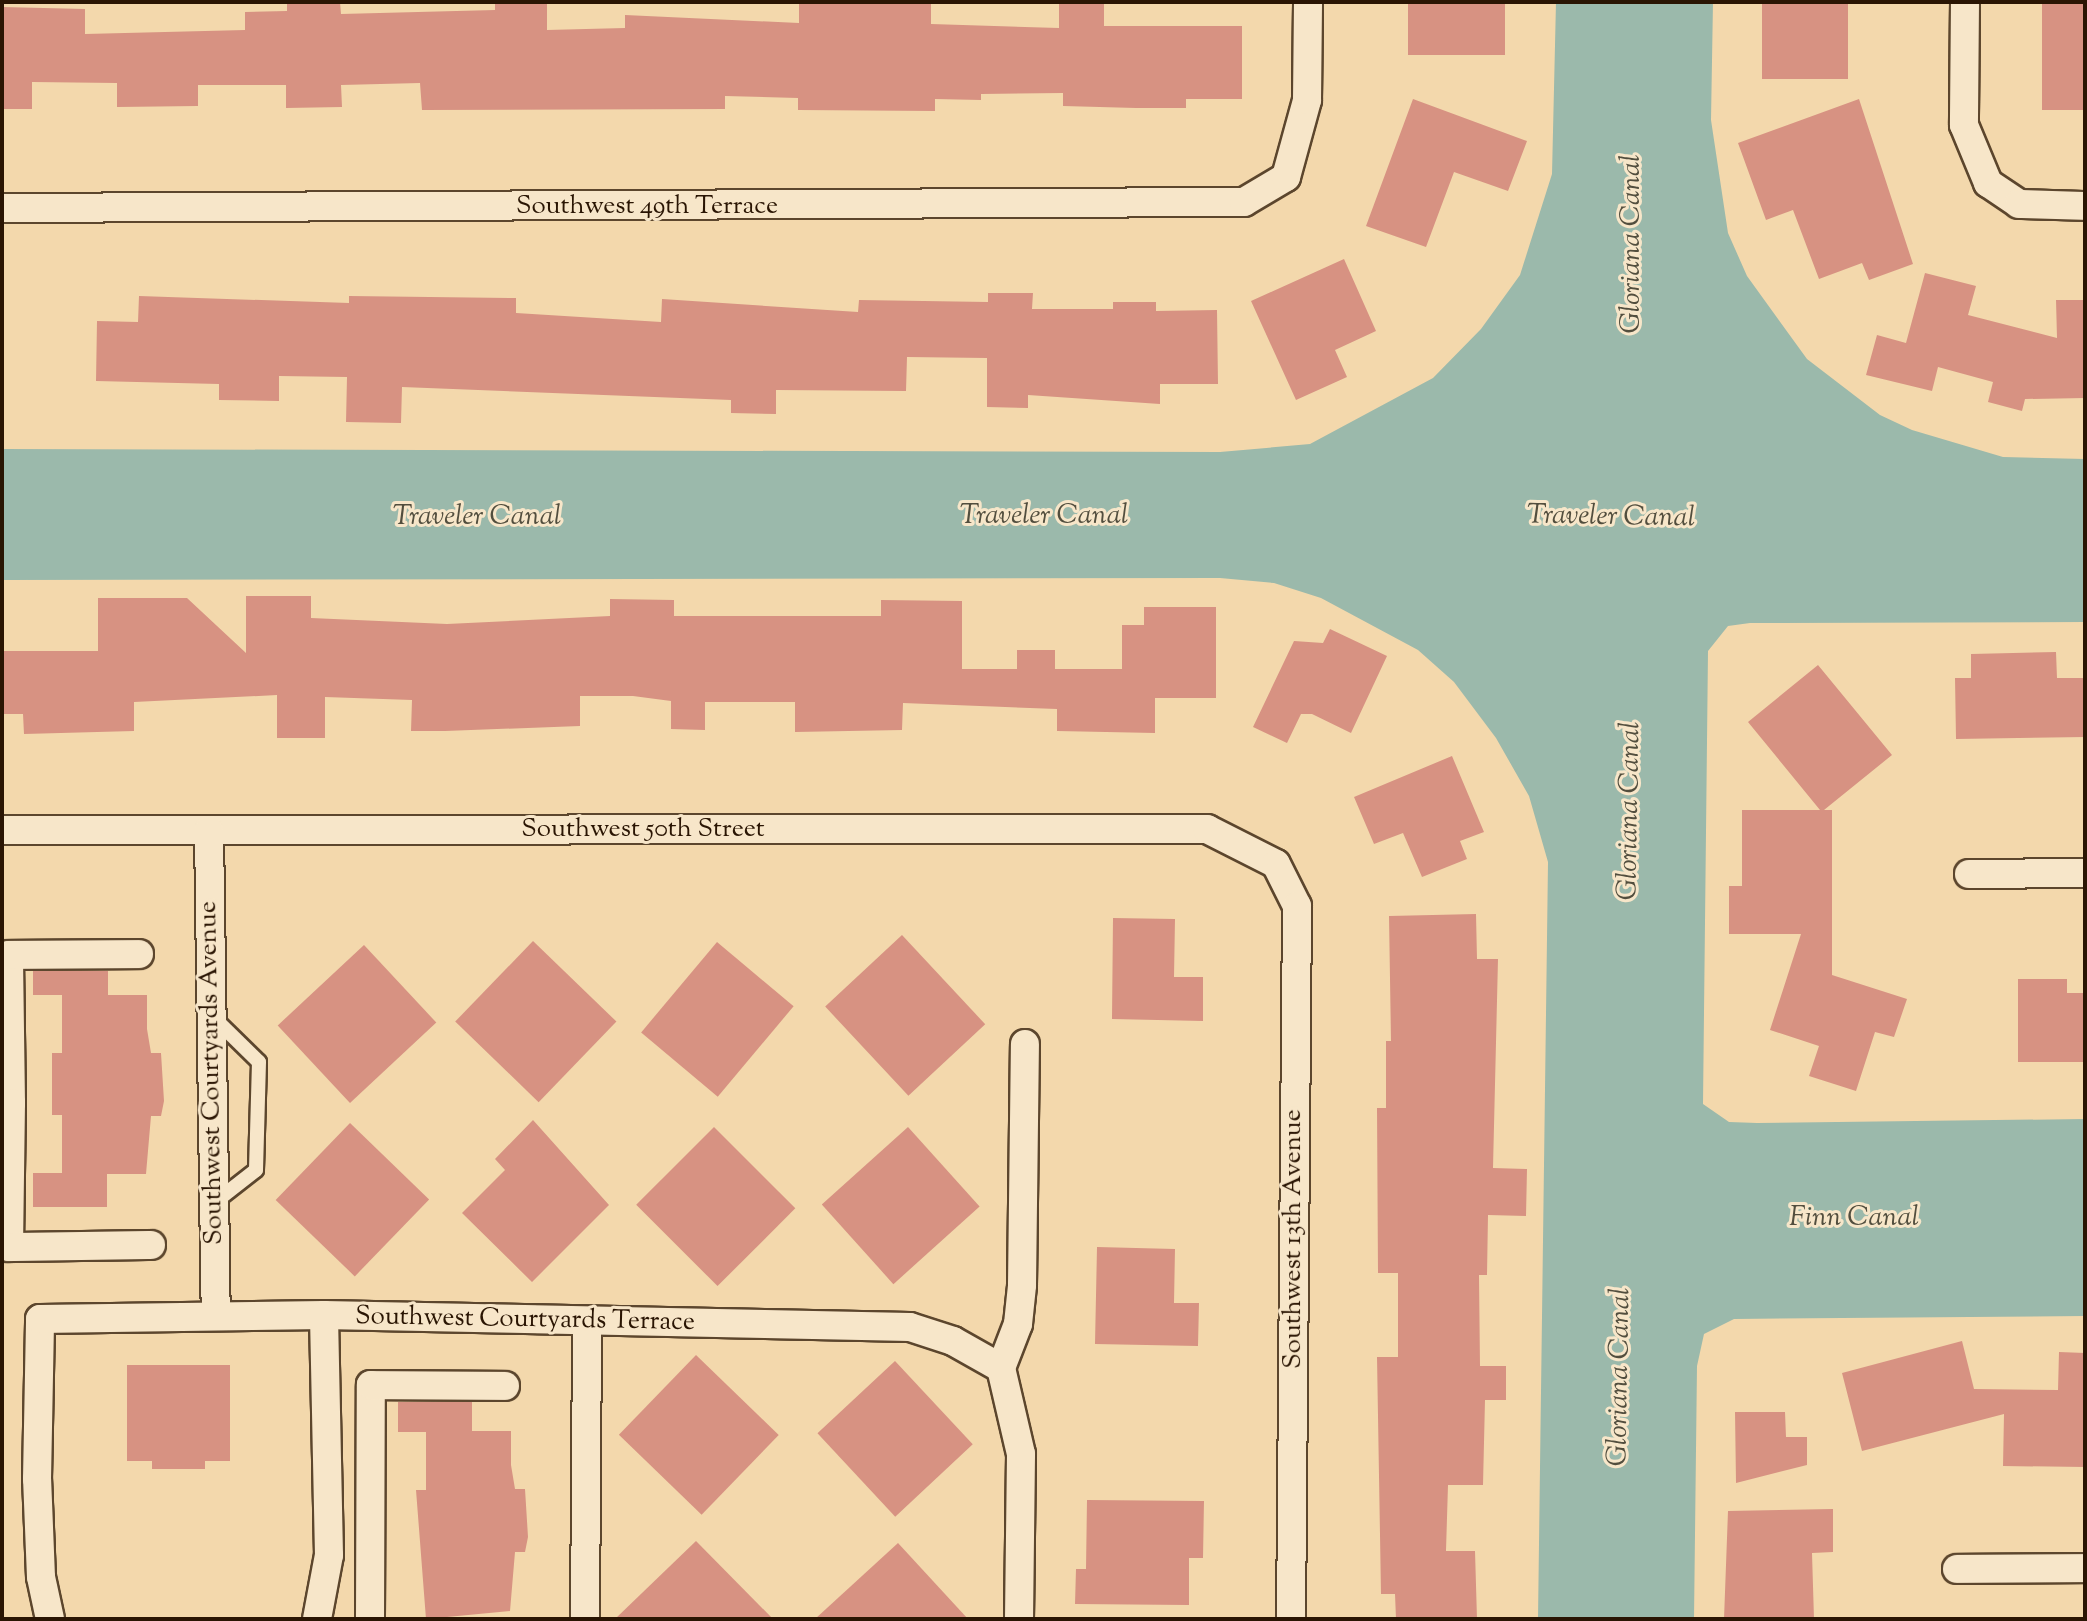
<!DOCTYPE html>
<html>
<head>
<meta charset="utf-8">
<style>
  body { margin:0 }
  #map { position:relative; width:2087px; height:1621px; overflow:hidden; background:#f3d8ac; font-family:"Sorts Mill Goudy",serif }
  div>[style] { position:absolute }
  .water>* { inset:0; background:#9bb9ab }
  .building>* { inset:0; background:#d79282; transform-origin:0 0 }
  .roads { filter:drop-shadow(2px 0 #5c462d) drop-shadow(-2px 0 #5c462d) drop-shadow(0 2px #5c462d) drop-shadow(0 -2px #5c462d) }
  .service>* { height:14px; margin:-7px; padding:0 7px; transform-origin:7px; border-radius:7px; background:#f7e6c9 }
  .minor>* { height:28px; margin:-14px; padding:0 14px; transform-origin:14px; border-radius:14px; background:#f7e6c9 }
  span { translate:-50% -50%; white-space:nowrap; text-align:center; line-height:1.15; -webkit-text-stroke:6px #f7e6c9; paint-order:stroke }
  .street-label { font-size:26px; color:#2a1503 }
  .water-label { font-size:28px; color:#524e3e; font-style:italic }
  .frame { position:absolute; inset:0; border:4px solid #2a1503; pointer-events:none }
</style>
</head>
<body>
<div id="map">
  <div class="water">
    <i style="clip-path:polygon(1556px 2px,1713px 2px,1711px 120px,1728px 233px,1747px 276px,1807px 359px,1880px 415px,1912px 430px,2003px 457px,2085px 459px,2085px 622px,1750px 623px,1728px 626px,1708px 651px,1703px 1104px,1729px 1122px,1757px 1123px,2085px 1119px,2085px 1316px,1734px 1319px,1704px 1334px,1697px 1366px,1694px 1619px,1538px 1619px,1548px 862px,1529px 796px,1496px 738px,1454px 682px,1418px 650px,1321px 598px,1274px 583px,1220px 578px,2px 580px,2px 449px,1220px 452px,1310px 444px,1433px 378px,1481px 329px,1520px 275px,1552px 174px)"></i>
  </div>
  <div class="building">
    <i style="clip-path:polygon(287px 2px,340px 2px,341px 14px,495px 10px,495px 2px,547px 2px,547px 30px,625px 28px,625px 15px,799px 23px,799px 2px,931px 2px,931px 24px,1059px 28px,1059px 2px,1104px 2px,1104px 26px,1242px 26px,1242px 99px,1186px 99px,1186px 108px,1136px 108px,1063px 106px,1063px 93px,981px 94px,981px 100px,935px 99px,935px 111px,798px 110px,798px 98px,725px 96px,725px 109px,422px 110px,420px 83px,341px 85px,342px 107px,286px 108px,286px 85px,198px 85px,198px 106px,117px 107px,117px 83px,32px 82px,32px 109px,2px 109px,2px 7px,85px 9px,85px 34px,245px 30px,245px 12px,287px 11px)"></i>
    <i style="left:1408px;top:2px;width:97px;height:53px"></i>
    <i style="left:1762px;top:2px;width:86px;height:77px"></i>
    <i style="left:2042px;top:2px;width:43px;height:108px"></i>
    <i style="clip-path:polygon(1413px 99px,1527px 141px,1508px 191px,1454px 172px,1426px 247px,1366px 226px)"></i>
    <i style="clip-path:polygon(1859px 99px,1913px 264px,1869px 280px,1862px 263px,1819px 279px,1793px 210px,1766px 220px,1738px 143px)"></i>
    <i style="clip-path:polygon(1344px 259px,1376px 331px,1335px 350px,1347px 377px,1296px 400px,1251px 301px)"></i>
    <i style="clip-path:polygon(1925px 273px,1976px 286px,1968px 315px,2057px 338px,2056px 300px,2085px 300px,2085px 398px,2025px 399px,2022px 411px,1988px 402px,1993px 382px,1938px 367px,1932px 391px,1866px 375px,1877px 335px,1906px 343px)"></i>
    <i style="clip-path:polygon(988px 293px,1033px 293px,1032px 309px,1113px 309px,1113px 302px,1156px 302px,1156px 311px,1217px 310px,1218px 384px,1160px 384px,1160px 404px,1028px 395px,1028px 408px,987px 407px,987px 358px,907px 357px,906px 391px,776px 390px,776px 414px,731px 413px,731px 400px,402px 387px,401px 423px,346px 422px,347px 377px,279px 376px,279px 401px,219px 400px,219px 384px,96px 381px,97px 321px,138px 322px,139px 296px,349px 303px,349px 296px,516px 298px,516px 313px,661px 322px,662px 299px,858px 312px,859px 300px,988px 302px)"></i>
    <i style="clip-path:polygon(246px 596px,311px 596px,311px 618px,447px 624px,610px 616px,610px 599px,674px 600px,674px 616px,881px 616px,881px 600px,962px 601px,962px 669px,1017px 669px,1017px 650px,1055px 650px,1055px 669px,1122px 669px,1122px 625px,1144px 625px,1144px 607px,1216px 607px,1216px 698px,1155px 698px,1155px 733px,1057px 731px,1057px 709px,903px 703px,902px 730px,795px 732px,795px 702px,705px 702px,705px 730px,671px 729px,671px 701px,633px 696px,580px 696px,580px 726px,445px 731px,411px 731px,412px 700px,325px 697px,325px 738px,277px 738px,277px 695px,134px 702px,134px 731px,24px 734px,23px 714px,2px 714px,2px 651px,98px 651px,98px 598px,187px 598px,246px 653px)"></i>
    <i style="clip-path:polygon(1330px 629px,1387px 656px,1351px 733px,1312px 714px,1301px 714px,1287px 743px,1253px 727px,1294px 641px,1323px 643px)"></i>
    <i style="clip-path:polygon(2056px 652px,2057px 678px,2085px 678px,2085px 737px,1956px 739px,1955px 678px,1971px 678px,1971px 654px)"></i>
    <i style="clip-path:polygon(1818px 665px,1892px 755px,1824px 810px,1832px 810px,1832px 975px,1907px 999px,1894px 1037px,1875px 1032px,1856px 1091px,1809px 1076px,1819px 1046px,1770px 1030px,1801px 934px,1729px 934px,1729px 886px,1742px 886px,1742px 810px,1820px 810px,1748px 722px)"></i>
    <i style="clip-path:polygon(1452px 756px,1484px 832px,1460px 841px,1467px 859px,1422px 877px,1403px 833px,1374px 844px,1354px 797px)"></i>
    <i style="clip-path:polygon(1476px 914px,1477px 959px,1498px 959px,1493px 1168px,1527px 1169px,1526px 1216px,1488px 1215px,1487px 1275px,1479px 1275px,1480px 1366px,1506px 1366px,1506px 1400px,1485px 1400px,1483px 1485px,1448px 1485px,1446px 1551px,1475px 1551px,1477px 1619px,1396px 1619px,1395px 1594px,1381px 1594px,1377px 1357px,1398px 1357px,1398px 1273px,1378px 1273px,1377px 1108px,1386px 1108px,1386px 1041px,1391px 1041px,1389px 916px)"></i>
    <i style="clip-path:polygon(1113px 918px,1175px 919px,1174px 977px,1203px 977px,1203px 1021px,1112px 1019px)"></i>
    <i style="left:902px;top:935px;width:122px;height:105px;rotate:47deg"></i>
    <i style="left:533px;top:941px;width:116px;height:112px;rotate:44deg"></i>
    <i style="left:717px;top:942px;width:100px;height:118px;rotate:40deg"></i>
    <i style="left:364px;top:945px;width:106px;height:118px;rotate:47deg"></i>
    <i style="clip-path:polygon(33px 971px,108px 971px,108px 995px,147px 995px,147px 1029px,151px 1053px,161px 1053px,164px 1101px,161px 1116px,151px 1116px,146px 1174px,107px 1174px,107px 1207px,33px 1207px,33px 1173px,62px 1173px,62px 1115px,52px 1115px,52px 1053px,62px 1053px,62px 995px,33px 995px)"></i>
    <i style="clip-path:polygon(2018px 979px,2067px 979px,2067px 993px,2085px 993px,2085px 1062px,2018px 1062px)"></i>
    <i style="clip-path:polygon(533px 1120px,609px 1205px,532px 1282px,462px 1213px,505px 1170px,495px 1159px)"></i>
    <i style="left:350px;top:1123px;width:110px;height:107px;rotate:44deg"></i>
    <i style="left:714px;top:1127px;width:115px;height:110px;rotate:45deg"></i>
    <i style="left:908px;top:1127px;width:107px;height:116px;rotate:48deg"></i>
    <i style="clip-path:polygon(1097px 1247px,1175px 1249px,1174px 1303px,1199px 1303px,1198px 1346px,1095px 1344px)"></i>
    <i style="clip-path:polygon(1962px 1341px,1974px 1389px,2058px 1390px,2059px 1352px,2085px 1353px,2085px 1467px,2003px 1466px,2004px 1414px,1862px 1451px,1842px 1373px)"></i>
    <i style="left:696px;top:1355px;width:115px;height:111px;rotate:44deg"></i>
    <i style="left:895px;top:1361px;width:114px;height:106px;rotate:47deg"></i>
    <i style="clip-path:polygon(127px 1365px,230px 1365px,230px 1461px,205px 1461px,205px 1469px,152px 1469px,152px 1461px,127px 1461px)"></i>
    <i style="clip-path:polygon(398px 1402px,472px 1402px,472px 1431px,511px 1431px,511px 1465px,515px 1489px,525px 1489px,528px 1537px,525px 1552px,515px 1552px,510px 1611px,426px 1619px,416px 1490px,426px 1490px,426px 1432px,398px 1432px)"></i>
    <i style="clip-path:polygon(1735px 1412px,1785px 1412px,1786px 1437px,1807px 1437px,1807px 1465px,1736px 1483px)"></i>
    <i style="clip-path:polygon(1087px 1500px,1204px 1501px,1203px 1558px,1189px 1558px,1189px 1605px,1075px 1604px,1076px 1569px,1086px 1569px)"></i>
    <i style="clip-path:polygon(1833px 1509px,1833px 1552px,1812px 1553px,1814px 1619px,1724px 1619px,1728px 1511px)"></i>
    <i style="clip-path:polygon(696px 1541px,773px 1619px,615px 1619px)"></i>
    <i style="clip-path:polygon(898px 1543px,968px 1619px,815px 1619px)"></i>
  </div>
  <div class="roads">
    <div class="service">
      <i style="left:213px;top:1017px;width:64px;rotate:44.4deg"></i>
      <i style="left:259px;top:1062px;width:108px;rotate:91.6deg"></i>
      <i style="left:256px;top:1170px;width:52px;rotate:142deg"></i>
    </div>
    <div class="minor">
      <i style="left:1965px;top:2px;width:123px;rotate:90.5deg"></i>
      <i style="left:1964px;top:125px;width:63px;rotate:67.5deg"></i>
      <i style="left:1988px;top:183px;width:37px;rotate:34deg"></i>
      <i style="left:2019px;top:204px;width:66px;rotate:1.7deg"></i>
      <i style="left:2px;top:208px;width:1242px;rotate:-0.28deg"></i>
      <i style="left:1244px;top:202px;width:49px;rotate:-30.8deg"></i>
      <i style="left:1286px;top:177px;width:80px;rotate:-74.7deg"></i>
      <i style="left:1307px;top:100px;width:98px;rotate:-89.4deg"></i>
      <i style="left:2px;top:830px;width:1205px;rotate:-0.05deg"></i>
      <i style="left:1207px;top:829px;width:77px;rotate:26.9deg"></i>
      <i style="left:1276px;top:864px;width:47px;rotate:63.4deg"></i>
      <i style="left:1297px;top:906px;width:713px;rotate:90.48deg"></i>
      <i style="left:209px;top:830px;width:486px;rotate:89.2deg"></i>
      <i style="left:1969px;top:874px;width:116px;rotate:-0.5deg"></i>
      <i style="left:2px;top:1103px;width:9px"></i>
      <i style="left:11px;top:1103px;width:148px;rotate:-90.8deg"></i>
      <i style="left:9px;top:955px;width:130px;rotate:-0.4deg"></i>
      <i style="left:11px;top:1103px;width:144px;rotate:90.8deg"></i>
      <i style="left:9px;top:1247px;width:142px;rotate:-0.8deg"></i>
      <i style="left:1957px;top:1569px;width:128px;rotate:-0.4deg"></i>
      <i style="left:50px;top:1619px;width:43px;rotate:-102.1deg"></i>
      <i style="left:41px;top:1577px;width:98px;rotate:-92.3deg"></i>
      <i style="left:37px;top:1479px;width:160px;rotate:-88.9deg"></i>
      <i style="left:40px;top:1319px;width:284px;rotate:-0.8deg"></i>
      <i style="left:324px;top:1315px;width:586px;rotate:1.17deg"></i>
      <i style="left:910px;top:1327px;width:45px;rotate:18deg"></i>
      <i style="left:953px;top:1341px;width:55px;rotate:29.4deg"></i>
      <i style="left:317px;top:1619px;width:65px;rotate:-79.4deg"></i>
      <i style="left:329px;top:1555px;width:240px;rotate:-91.2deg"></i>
      <i style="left:370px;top:1619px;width:234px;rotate:-89.8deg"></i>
      <i style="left:371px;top:1385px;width:134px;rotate:0.4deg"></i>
      <i style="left:585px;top:1619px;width:298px;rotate:-89.6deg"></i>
      <i style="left:1019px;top:1619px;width:165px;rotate:-89.3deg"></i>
      <i style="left:1021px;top:1454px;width:88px;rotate:-103.1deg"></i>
      <i style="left:1001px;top:1368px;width:47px;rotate:-68.9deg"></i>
      <i style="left:1018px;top:1324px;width:39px;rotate:-84deg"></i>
      <i style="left:1022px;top:1285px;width:241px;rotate:-89.3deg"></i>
    </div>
  </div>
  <div class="street-label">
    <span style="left:647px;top:207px">Southwest 49th Terrace</span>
    <span style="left:643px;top:830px">Southwest 50th Street</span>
    <span style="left:212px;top:1073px;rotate:-91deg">Southwest Courtyards Avenue</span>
    <span style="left:1294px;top:1239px;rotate:-90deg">Southwest 13th Avenue</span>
    <span style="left:525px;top:1320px;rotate:1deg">Southwest Courtyards Terrace</span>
  </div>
  <div class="water-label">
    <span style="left:1632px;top:244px;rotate:-90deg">Gloriana Canal</span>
    <span style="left:1044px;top:516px">Traveler Canal</span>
    <span style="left:477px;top:517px">Traveler Canal</span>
    <span style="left:1611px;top:517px;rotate:1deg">Traveler Canal</span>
    <span style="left:1630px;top:811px;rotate:-89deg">Gloriana Canal</span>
    <span style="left:1854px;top:1218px">Finn Canal</span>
    <span style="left:1620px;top:1377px;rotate:-89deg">Gloriana Canal</span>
  </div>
  <div class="frame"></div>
</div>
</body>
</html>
